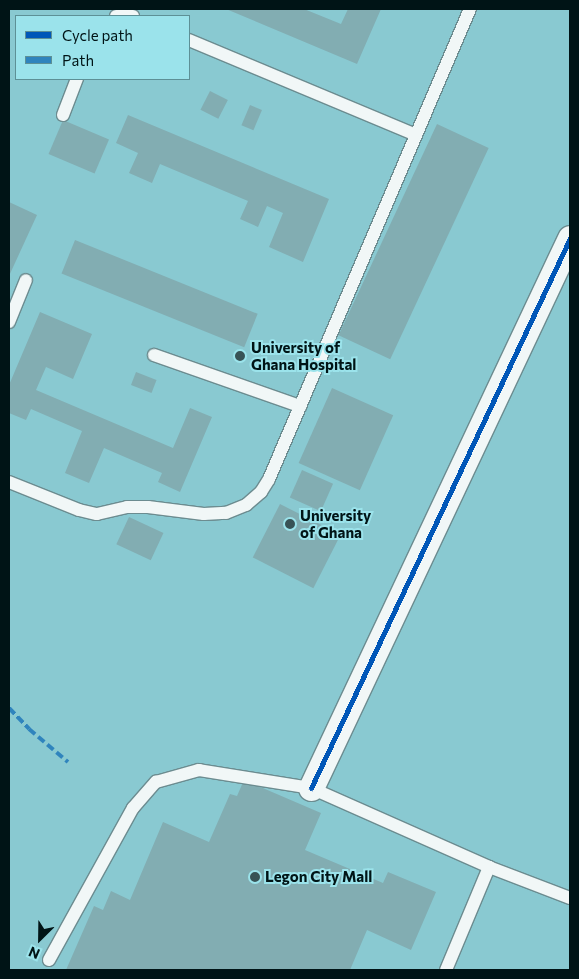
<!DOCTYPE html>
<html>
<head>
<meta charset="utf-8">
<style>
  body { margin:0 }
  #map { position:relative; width:579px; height:979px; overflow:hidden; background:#a0c7cc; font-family:Commissioner,sans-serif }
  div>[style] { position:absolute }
  .built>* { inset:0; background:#89c9d1 }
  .building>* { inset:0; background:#82adb2; transform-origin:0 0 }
  .roads { filter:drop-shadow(1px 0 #6c8c90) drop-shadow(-1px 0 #6c8c90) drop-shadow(0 1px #6c8c90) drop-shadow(0 -1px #6c8c90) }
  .lane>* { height:12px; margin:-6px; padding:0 6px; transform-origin:6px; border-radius:6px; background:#f1f7f7 }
  .street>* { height:25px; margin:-12.5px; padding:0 12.5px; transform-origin:12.5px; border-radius:12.5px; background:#f1f7f7 }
  .quiet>* { height:4px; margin-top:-2px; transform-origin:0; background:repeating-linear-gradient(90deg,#2f84bd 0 8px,transparent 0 12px) }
  .cycleway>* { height:5px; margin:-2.5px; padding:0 2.5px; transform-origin:2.5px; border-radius:2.5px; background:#0057b8 }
  .dots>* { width:14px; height:14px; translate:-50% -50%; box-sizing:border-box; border:2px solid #9be3eb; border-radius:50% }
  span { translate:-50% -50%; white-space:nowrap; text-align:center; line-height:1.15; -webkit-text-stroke:4px #9be3eb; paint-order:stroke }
  .poi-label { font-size:15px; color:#001416; font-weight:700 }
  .left { translate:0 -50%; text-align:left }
  .frame { position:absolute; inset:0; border:10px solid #001416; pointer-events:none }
  .legend { position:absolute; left:15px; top:15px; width:175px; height:65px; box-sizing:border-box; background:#9be3eb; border:1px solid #5d9096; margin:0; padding:6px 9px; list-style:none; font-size:15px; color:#001416 }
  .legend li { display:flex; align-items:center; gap:10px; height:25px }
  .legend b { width:25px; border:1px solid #5d9096 }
  .north { position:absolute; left:15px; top:914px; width:50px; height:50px; -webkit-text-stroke:4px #9be3eb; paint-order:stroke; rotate:203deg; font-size:14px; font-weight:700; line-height:20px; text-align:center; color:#001416 }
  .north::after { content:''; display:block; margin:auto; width:18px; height:22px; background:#001416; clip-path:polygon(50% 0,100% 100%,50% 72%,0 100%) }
</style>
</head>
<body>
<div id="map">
  <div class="built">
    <i style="clip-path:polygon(evenodd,9px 9px,570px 9px,570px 970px,9px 970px,9px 9px,16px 16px,189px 16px,189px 79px,16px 79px,16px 16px)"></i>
  </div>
  <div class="building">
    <i style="clip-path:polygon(226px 9px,304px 9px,341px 24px,348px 9px,381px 9px,357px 64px)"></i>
    <i style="left:210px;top:91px;width:20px;height:21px;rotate:27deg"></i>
    <i style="left:250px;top:105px;width:13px;height:22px;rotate:23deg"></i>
    <i style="clip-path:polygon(128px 115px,329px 199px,303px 262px,269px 247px,283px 213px,267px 206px,258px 227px,240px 219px,248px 201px,160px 164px,152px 183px,129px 173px,138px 153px,116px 143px)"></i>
    <i style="left:63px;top:120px;width:50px;height:37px;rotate:23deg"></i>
    <i style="left:437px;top:124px;width:57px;height:233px;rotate:25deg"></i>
    <i style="clip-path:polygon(9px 202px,37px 215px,9px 276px)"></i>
    <i style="left:75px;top:240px;width:197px;height:36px;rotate:22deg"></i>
    <i style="clip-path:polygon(40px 312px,92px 334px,73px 379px,46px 367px,36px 390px,173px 448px,190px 408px,212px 417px,180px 492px,158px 482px,162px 473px,104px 448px,89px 483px,65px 473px,82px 431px,31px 409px,26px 420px,9px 413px,9px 385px)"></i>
    <i style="left:136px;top:372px;width:22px;height:14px;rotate:21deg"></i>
    <i style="left:332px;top:388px;width:67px;height:82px;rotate:24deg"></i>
    <i style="left:302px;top:470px;width:34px;height:30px;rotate:24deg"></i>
    <i style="left:280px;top:504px;width:68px;height:60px;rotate:27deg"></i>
    <i style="left:129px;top:517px;width:38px;height:30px;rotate:25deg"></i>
    <i style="clip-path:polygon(244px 780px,321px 813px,305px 850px,383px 883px,388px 872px,436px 892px,411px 950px,367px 930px,350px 970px,66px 970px,94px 906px,103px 910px,111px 891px,130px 900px,163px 822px,209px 842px,230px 794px,237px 796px)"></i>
  </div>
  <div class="roads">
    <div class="lane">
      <i style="left:116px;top:16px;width:17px"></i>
      <i style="left:189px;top:40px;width:246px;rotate:22.7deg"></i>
      <i style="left:63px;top:115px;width:39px;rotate:-69deg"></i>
      <i style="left:9px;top:322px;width:45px;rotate:-68deg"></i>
      <i style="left:154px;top:355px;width:155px;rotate:19.3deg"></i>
      <i style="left:9px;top:482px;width:75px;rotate:21.8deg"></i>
      <i style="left:79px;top:510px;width:18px;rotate:13deg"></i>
      <i style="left:97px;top:514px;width:31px;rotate:-13deg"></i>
      <i style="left:127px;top:507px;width:21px"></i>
      <i style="left:148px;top:507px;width:56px;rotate:7.1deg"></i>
      <i style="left:204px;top:514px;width:22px;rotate:-3deg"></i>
      <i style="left:226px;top:513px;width:22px;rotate:-22deg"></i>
      <i style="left:246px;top:505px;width:20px;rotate:-41deg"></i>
      <i style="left:261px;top:492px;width:15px;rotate:-58deg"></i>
      <i style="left:269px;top:479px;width:511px;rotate:-66.85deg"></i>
      <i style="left:49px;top:960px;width:174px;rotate:-61.1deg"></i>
      <i style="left:133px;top:808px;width:35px;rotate:-49deg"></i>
      <i style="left:156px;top:782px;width:45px;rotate:-15.6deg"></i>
      <i style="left:199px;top:770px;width:113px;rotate:9.1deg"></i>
      <i style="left:311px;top:788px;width:195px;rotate:23.9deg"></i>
      <i style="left:489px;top:867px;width:87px;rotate:20.9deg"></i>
      <i style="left:446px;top:970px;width:112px;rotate:-67.3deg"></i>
    </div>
    <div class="street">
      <i style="left:311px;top:788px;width:608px;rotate:-64.78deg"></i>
    </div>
  </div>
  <div class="quiet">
    <i style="left:9px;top:708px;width:29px;rotate:46deg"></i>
    <i style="left:29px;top:729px;width:51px;rotate:40.2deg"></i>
  </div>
  <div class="cycleway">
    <i style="left:311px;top:788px;width:608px;rotate:-64.78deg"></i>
  </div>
  <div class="dots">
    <i style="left:240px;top:356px;background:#385356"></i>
    <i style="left:290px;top:524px;background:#385356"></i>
    <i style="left:255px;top:877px;background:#385356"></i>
  </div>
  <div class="poi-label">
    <span class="left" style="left:251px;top:356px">University of<br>Ghana Hospital</span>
    <span class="left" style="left:300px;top:524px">University<br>of Ghana</span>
    <span class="left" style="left:265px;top:877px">Legon City Mall</span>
  </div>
  <div class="frame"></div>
  <ul class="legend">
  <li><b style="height:6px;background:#0057b8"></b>Cycle path</li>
  <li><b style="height:6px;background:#2f84bd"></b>Path</li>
  </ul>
  <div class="north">N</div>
</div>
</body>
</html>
